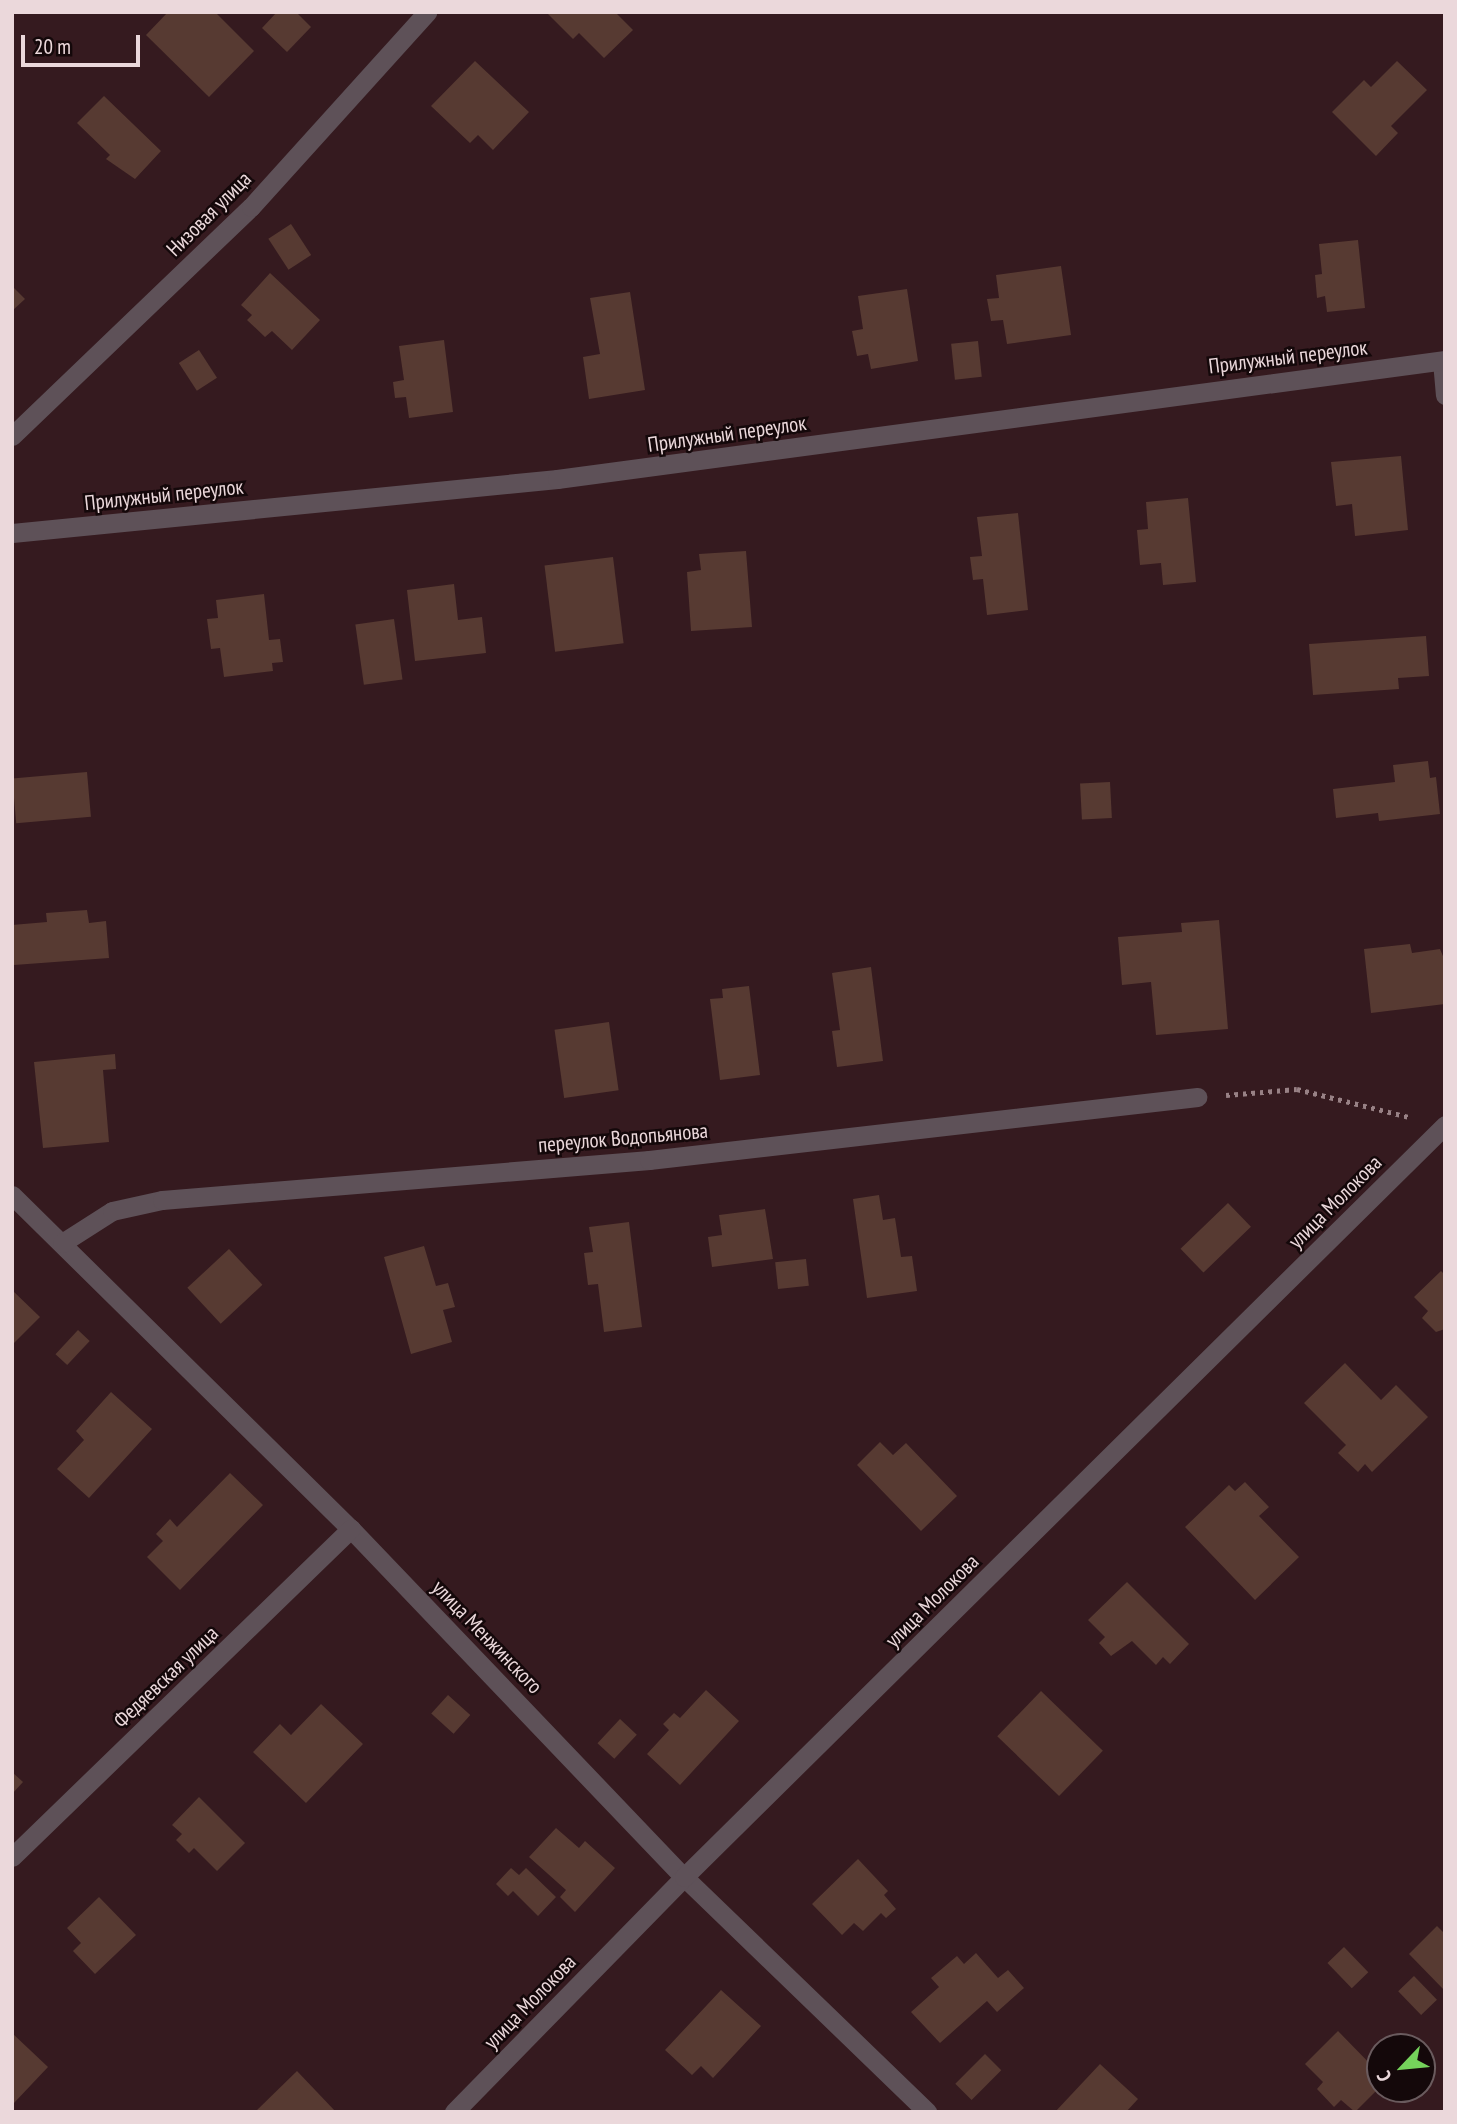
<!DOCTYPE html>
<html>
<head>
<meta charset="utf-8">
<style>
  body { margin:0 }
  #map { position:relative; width:1457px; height:2124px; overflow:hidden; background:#351a1f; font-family:"PT Sans Narrow",sans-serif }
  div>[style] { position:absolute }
  .building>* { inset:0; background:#573a32; transform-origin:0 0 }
  .path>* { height:4.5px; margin-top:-2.25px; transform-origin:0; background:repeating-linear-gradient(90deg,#988185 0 3.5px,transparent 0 8.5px) }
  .minor>* { height:19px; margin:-9.5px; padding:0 9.5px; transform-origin:9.5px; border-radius:9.5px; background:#5e5158 }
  span { translate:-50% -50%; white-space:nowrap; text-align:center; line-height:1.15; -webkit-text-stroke:5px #14080a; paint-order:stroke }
  .street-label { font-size:21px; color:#ebd8db }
  .frame { position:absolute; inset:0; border:14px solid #ebd8db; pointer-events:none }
  .north { position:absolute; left:1366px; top:2033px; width:70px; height:70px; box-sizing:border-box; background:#14080a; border:2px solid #6a5b5e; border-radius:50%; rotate:244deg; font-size:19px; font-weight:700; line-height:28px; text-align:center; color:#ebd8db }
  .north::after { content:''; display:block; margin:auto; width:24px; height:32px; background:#75d25b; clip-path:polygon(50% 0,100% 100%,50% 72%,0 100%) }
  .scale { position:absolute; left:21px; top:35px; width:119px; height:32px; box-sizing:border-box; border:4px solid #ebd8db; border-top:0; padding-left:9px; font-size:21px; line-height:24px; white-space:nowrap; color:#ebd8db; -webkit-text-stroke:5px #14080a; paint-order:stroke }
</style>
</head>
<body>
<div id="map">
  <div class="building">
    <i style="clip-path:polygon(168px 12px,215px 12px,254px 51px,209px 97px,146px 35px)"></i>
    <i style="clip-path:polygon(277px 12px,296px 12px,311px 27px,287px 52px,262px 28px)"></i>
    <i style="clip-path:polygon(546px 12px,615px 12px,633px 30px,604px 58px,579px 33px,573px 39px)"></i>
    <i style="clip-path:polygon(475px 61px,529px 112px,493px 150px,478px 135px,470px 143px,431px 106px)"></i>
    <i style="clip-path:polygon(1397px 61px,1427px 90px,1391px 126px,1398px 133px,1376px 156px,1332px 112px,1364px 80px,1371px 87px)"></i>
    <i style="clip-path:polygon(104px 96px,161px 151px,135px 179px,106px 159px,110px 155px,77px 123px)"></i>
    <i style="left:291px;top:224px;width:37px;height:27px;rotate:57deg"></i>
    <i style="clip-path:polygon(1358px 240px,1365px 308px,1327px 312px,1325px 296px,1317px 298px,1315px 275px,1322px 274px,1319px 244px)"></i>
    <i style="clip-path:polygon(1061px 266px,1071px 335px,1007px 344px,1003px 320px,991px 321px,987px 299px,999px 298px,996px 275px)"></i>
    <i style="clip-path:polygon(270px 273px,320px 320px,292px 350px,272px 331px,265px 337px,247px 320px,252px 315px,241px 305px)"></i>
    <i style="clip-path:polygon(12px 286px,25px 299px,12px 311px)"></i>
    <i style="clip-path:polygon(907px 289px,918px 361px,871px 369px,868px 354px,857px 356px,852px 331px,863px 329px,858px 296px)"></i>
    <i style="clip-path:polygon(630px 292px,645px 390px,589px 399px,583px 357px,600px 354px,590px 298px)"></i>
    <i style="clip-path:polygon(444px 340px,453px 412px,409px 418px,406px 397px,395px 398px,393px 382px,404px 380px,399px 346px)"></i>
    <i style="left:978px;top:341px;width:36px;height:27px;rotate:84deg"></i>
    <i style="left:199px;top:350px;width:33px;height:24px;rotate:57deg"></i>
    <i style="clip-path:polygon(1401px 456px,1408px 530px,1355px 536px,1352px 504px,1336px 506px,1331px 462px)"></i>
    <i style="clip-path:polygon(1188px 498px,1196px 582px,1163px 585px,1161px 563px,1140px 565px,1137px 530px,1148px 529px,1146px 502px)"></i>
    <i style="clip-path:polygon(1018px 513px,1028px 610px,987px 615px,983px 579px,973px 580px,970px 557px,982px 556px,977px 517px)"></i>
    <i style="clip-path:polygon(746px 551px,752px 627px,691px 631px,687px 572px,701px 570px,699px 554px)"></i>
    <i style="left:613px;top:557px;width:87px;height:69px;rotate:83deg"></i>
    <i style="clip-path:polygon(454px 584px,458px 620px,482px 617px,486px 653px,415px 661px,407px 590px)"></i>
    <i style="clip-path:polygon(264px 594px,269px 640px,280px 639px,283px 662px,272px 663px,273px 671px,224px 677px,220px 648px,211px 649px,207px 619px,218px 618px,216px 600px)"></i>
    <i style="left:394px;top:619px;width:61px;height:39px;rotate:82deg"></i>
    <i style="clip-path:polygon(1426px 636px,1429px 676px,1398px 678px,1399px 689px,1313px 695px,1309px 644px)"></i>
    <i style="clip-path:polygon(1428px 761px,1430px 778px,1436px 777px,1440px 814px,1379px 821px,1378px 813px,1336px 818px,1333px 789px,1395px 782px,1393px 765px)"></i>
    <i style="left:87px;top:772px;width:45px;height:75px;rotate:85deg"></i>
    <i style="left:1110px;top:782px;width:36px;height:30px;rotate:87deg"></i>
    <i style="clip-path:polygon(87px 910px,89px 923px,106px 921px,109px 958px,14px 965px,12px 925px,47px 922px,46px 913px)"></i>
    <i style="clip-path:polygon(1219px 920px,1228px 1029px,1156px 1035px,1151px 982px,1122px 985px,1118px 937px,1182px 932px,1181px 923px)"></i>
    <i style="clip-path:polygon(1410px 944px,1412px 953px,1440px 949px,1445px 961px,1445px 1004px,1371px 1013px,1364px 949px)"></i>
    <i style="clip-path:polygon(871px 967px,883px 1061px,837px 1067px,832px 1031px,840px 1030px,832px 973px)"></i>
    <i style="clip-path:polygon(749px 986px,760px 1075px,720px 1080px,710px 999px,723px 998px,722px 989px)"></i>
    <i style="left:609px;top:1022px;width:69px;height:55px;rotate:82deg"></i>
    <i style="clip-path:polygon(115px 1054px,116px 1069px,103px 1070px,109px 1142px,43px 1148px,34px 1062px)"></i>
    <i style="clip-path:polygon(879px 1195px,883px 1220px,895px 1218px,901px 1257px,912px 1256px,917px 1291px,867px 1298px,853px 1199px)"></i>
    <i style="left:1228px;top:1203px;width:33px;height:66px;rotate:46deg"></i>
    <i style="clip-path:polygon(765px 1209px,773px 1259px,712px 1267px,708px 1237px,722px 1235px,719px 1215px)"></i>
    <i style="clip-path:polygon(629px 1222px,642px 1327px,604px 1332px,598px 1284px,588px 1285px,584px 1253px,593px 1252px,589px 1227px)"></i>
    <i style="clip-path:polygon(424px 1246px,436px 1286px,448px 1283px,455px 1307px,443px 1310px,452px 1342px,411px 1354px,384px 1257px)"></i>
    <i style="left:229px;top:1249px;width:49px;height:57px;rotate:47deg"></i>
    <i style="left:806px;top:1259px;width:27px;height:31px;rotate:84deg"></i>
    <i style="clip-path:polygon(1441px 1271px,1445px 1275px,1445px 1329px,1436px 1332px,1422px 1318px,1428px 1311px,1414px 1297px)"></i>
    <i style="clip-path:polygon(12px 1290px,40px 1317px,12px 1345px)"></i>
    <i style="left:78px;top:1330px;width:16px;height:33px;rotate:43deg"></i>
    <i style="clip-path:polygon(1345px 1363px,1381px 1400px,1396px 1385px,1428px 1417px,1372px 1472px,1365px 1464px,1358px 1472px,1338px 1453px,1346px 1445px,1304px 1403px)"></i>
    <i style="clip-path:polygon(111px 1392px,152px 1429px,89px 1498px,57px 1469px,84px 1440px,76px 1431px)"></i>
    <i style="clip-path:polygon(880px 1442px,893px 1455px,906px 1443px,957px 1496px,921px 1531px,857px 1465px)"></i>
    <i style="clip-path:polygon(230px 1473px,263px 1505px,180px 1590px,147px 1557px,163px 1541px,156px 1534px,170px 1519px,177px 1527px)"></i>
    <i style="clip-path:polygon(1245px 1482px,1269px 1507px,1259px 1516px,1299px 1557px,1255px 1600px,1185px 1527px,1229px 1485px,1235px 1491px)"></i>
    <i style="clip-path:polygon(1127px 1582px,1189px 1644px,1170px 1664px,1163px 1657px,1156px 1665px,1132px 1641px,1111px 1656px,1099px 1643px,1105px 1637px,1088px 1620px)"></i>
    <i style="clip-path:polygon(706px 1690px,739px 1721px,680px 1785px,647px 1754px,669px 1730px,663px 1724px,674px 1713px,680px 1718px)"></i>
    <i style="left:1041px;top:1691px;width:86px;height:63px;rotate:44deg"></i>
    <i style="left:448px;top:1695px;width:30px;height:25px;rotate:42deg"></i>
    <i style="clip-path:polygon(321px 1704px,363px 1744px,306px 1803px,253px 1752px,280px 1724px,291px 1735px)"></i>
    <i style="left:620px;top:1719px;width:23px;height:33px;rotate:43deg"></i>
    <i style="clip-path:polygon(12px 1772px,23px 1782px,12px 1794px)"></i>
    <i style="clip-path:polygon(199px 1797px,245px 1843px,217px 1871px,194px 1848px,189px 1853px,176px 1840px,182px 1834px,172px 1825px)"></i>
    <i style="clip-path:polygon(556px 1828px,579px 1848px,585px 1841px,615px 1868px,575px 1912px,560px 1897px,566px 1890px,529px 1857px)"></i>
    <i style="clip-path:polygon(858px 1859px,888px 1891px,884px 1895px,896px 1909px,886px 1918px,881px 1913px,863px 1931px,854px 1923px,842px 1935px,812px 1904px)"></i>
    <i style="clip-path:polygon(511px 1868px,519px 1875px,526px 1868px,556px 1897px,538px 1916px,513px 1891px,508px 1896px,496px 1884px)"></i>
    <i style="clip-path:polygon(99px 1897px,136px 1935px,95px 1974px,73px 1951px,81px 1943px,67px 1928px)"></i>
    <i style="clip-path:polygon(1437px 1926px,1445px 1934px,1445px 1991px,1409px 1954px)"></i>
    <i style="left:1344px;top:1947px;width:35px;height:23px;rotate:46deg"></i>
    <i style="clip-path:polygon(976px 1953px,998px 1978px,1008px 1970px,1024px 1988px,997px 2012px,987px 2001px,940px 2043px,911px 2012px,939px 1987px,931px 1978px,957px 1956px,964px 1964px)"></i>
    <i style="left:1414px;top:1976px;width:33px;height:22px;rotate:46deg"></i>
    <i style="clip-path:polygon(721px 1990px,761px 2026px,713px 2078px,701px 2066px,692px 2075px,665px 2050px)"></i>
    <i style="clip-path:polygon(1338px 2031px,1380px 2074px,1380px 2087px,1355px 2112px,1341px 2100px,1334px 2107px,1317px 2089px,1323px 2082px,1305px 2064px)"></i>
    <i style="clip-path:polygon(12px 2033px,48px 2067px,14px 2103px,12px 2101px)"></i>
    <i style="left:985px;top:2054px;width:23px;height:42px;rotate:45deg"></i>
    <i style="clip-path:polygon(1100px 2064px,1138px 2099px,1126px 2112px,1055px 2112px)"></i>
    <i style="clip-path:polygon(297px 2071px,336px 2112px,255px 2112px)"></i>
  </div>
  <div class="path">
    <i style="left:1226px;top:1095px;width:71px;rotate:-4.8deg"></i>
    <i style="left:1297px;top:1089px;width:115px;rotate:14deg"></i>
  </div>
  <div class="minor">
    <i style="left:1442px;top:361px;width:34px;rotate:85deg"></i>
    <i style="left:12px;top:436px;width:331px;rotate:-43.8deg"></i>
    <i style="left:251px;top:207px;width:263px;rotate:-47.9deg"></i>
    <i style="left:12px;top:533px;width:548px;rotate:-5.66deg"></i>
    <i style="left:557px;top:479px;width:896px;rotate:-7.63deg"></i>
    <i style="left:12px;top:1195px;width:476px;rotate:44.6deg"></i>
    <i style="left:351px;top:1529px;width:482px;rotate:46.3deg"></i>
    <i style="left:684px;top:1877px;width:338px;rotate:44deg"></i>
    <i style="left:62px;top:1243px;width:59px;rotate:-32.6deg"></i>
    <i style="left:112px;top:1211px;width:51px;rotate:-12.4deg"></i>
    <i style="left:162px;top:1200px;width:489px;rotate:-4.7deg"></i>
    <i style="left:649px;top:1160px;width:552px;rotate:-6.56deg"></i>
    <i style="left:12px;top:1857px;width:472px;rotate:-44.1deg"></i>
    <i style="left:454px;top:2112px;width:329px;rotate:-45.6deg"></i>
    <i style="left:684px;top:1877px;width:1070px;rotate:-44.66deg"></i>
  </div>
  <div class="street-label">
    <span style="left:209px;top:214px;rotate:-45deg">Низовая улица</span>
    <span style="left:1288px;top:357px;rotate:-7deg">Прилужный переулок</span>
    <span style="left:727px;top:434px;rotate:-8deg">Прилужный переулок</span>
    <span style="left:164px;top:495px;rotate:-6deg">Прилужный переулок</span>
    <span style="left:623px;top:1138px;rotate:-5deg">переулок Водопьянова</span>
    <span style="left:1335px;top:1202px;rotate:-45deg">улица Молокова</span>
    <span style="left:932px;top:1601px;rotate:-45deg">улица Молокова</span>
    <span style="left:487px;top:1637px;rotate:46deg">улица Менжинского</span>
    <span style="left:166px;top:1677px;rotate:-44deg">Федяевская улица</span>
    <span style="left:530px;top:2002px;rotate:-46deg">улица Молокова</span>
  </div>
  <div class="frame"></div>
  <div class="north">С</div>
  <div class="scale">20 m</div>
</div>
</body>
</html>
